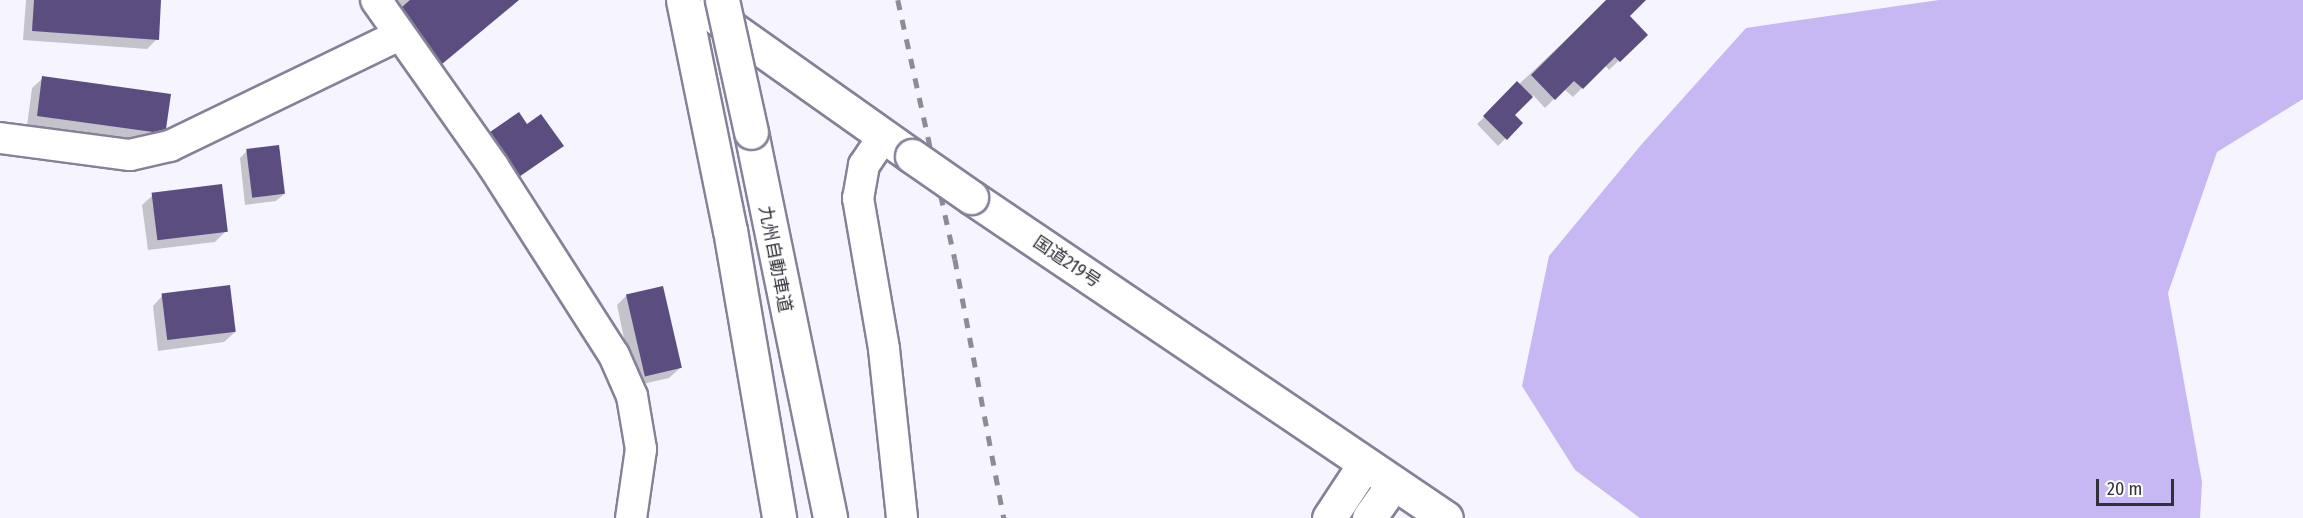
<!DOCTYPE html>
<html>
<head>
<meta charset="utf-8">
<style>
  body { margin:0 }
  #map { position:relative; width:2303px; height:518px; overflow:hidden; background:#f6f4fe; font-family:"Fira Sans Condensed","Noto Sans JP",sans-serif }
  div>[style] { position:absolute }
  .forest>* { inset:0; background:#c7b7f2 }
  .shadow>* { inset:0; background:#0003 }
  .building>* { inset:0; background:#5c4d81; transform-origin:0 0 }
  .roads { filter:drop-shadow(2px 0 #868197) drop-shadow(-2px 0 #868197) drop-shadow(0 2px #868197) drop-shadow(0 -2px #868197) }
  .minor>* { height:30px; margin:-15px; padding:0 15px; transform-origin:15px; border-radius:15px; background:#fff }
  .highway>* { height:33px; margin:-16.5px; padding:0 16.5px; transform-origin:16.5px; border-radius:16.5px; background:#fff }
  .rail>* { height:4.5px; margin-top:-2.25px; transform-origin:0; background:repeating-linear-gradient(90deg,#8d8b95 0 10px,transparent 0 20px) }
  .bridges { filter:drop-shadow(2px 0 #868197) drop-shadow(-2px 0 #868197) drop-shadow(0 2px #868197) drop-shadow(0 -2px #868197) }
  .highway-bridge>* { height:33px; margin:-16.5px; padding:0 16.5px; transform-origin:16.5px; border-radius:16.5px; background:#fff }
  span { translate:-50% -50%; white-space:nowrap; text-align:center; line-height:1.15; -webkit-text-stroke:6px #fff; paint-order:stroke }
  .street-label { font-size:18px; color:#323039 }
  .scale { position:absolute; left:2096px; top:479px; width:78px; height:27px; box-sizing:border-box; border:3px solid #323039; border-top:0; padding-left:8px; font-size:18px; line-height:21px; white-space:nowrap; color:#323039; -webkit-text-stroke:4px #fff; paint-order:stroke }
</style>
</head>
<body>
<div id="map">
  <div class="forest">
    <i style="clip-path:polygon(1939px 0,2303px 0,2303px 99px,2217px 152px,2168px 293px,2202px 482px,2200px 518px,1640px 518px,1575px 470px,1522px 386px,1549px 256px,1641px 145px,1746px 28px)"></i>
  </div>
  <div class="shadow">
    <i style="clip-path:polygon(26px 0,160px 0,157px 39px,147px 49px,23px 40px)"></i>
    <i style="clip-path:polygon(377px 0,518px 0,432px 72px)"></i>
    <i style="clip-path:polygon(1608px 0,1645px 0,1628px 16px,1646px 35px,1609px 70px,1605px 65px,1573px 97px,1564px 89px,1545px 108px,1533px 95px,1513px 115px,1521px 123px,1498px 146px,1477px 124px)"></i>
    <i style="clip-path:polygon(43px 78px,164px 128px,154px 139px,142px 142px,27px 126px,32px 88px)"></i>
    <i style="clip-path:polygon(526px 126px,562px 146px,513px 182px,484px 141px,491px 133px)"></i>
    <i style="clip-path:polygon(247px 151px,284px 194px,276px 201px,245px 205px,240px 158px)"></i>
    <i style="clip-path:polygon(153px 195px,226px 231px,215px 242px,148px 250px,142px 205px)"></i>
    <i style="clip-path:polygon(163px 295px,235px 332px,224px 342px,158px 351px,153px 306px)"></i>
    <i style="clip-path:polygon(627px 295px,680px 368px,669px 378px,634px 386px,617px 305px)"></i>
  </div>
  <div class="building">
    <i style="clip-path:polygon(34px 0,161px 0,159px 40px,32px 31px)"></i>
    <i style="clip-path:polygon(410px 0,519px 0,442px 64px,402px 7px)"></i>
    <i style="clip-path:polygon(1606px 0,1646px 0,1630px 16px,1648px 35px,1620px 62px,1615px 57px,1583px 89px,1574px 81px,1555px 100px,1531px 75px)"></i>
    <i style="clip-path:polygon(42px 76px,171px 94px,166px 129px,153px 132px,37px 116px)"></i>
    <i style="clip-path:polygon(1517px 81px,1533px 97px,1515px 115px,1523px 123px,1507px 140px,1483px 116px)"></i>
    <i style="clip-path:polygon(519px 112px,527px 124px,541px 114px,564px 146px,520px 176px,490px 132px)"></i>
    <i style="left:279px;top:145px;width:49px;height:33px;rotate:83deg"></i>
    <i style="left:222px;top:184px;width:48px;height:71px;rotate:83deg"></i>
    <i style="left:230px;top:285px;width:47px;height:69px;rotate:83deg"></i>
    <i style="left:663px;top:286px;width:84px;height:38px;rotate:77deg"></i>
  </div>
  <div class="roads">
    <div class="minor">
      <i style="left:376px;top:0;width:203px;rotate:54.8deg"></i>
      <i style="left:493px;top:166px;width:224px;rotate:57.4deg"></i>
      <i style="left:614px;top:355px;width:45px;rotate:66.3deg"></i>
      <i style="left:632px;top:396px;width:54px;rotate:80.4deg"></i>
      <i style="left:641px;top:449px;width:70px;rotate:98.2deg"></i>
      <i style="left:883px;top:137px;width:34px;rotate:124deg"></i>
      <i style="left:864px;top:165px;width:34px;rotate:100deg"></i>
      <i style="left:858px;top:198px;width:153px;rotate:80.2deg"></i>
      <i style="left:884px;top:349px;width:170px;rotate:83.9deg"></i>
      <i style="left:0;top:138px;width:131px;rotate:7.5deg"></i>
      <i style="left:130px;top:155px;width:41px;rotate:-12.7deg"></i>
      <i style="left:170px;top:146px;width:253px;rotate:-25.8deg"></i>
    </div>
    <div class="highway">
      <i style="left:683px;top:0;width:235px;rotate:78.5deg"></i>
      <i style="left:730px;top:230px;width:292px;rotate:80.3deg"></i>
      <i style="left:710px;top:13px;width:247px;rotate:35.3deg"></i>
      <i style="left:751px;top:132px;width:394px;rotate:78.4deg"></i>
      <i style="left:971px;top:197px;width:573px;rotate:34.05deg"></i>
      <i style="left:1329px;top:518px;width:64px;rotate:-56.6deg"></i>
      <i style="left:1369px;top:518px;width:42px;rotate:-54.8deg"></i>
    </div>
  </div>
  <div class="rail">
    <i style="left:898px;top:0;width:265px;rotate:77.6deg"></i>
    <i style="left:955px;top:259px;width:264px;rotate:79.3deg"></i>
  </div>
  <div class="bridges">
    <div class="highway-bridge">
      <i style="left:722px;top:0;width:135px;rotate:77.6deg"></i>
      <i style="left:912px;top:156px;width:72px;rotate:34.8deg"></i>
    </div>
  </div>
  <div class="street-label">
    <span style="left:775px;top:259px;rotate:79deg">九州自動車道</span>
    <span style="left:1067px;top:262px;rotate:34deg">国道219号</span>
  </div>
  <div class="scale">20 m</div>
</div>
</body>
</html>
